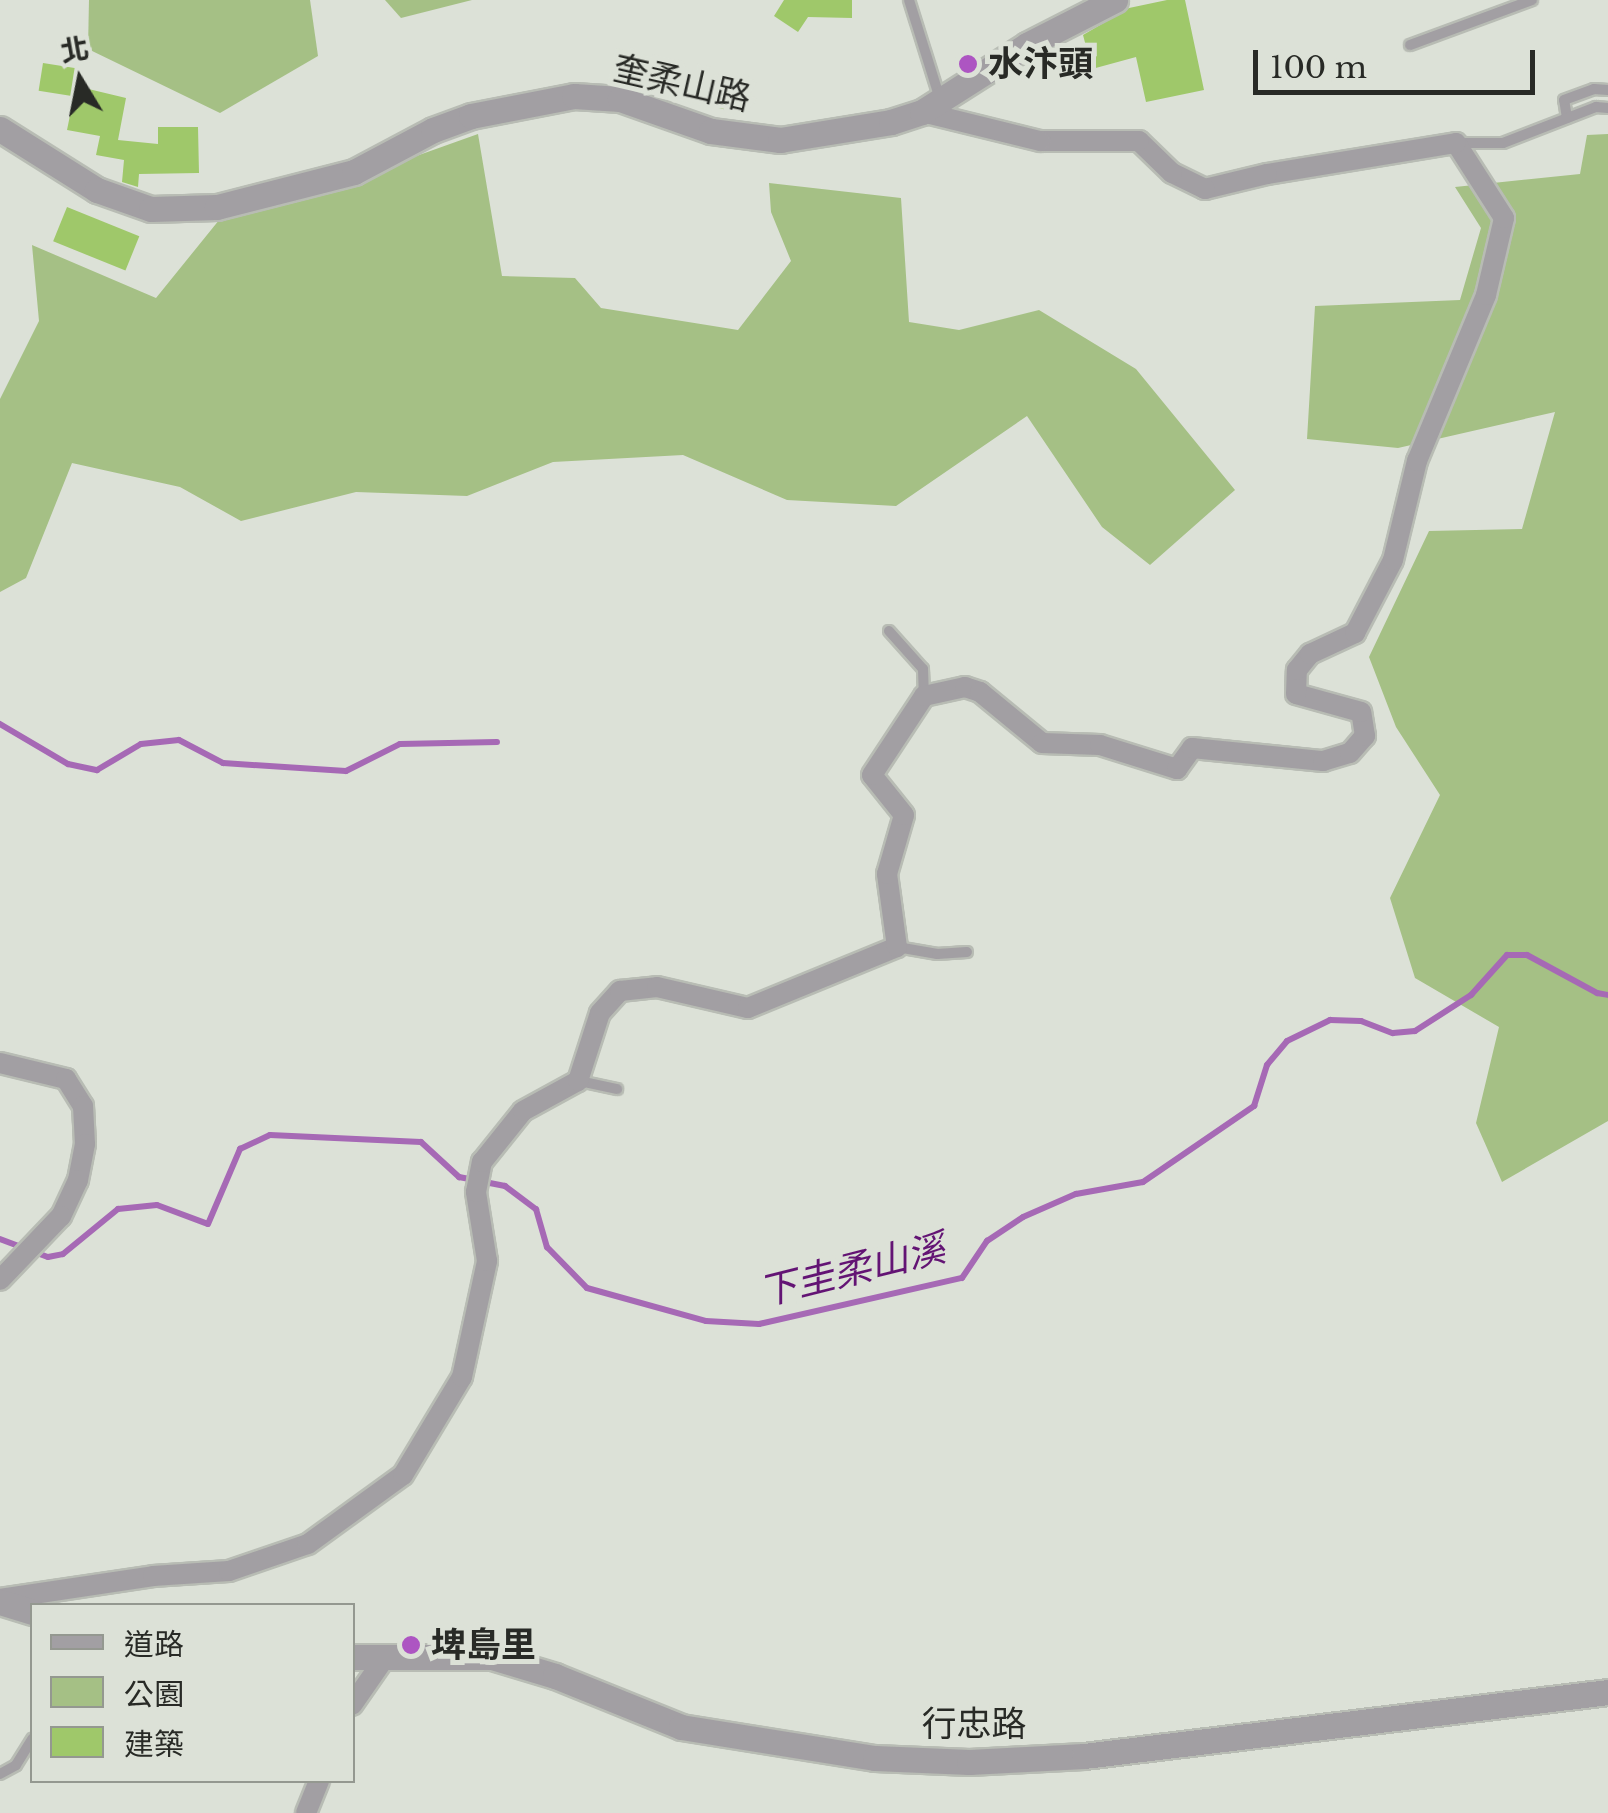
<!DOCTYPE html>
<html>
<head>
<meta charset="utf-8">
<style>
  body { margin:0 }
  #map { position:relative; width:1608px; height:1813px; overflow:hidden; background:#dce1d7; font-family:"Libre Baskerville","Noto Sans TC",serif }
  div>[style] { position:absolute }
  .green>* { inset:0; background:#a5c085 }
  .stream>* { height:6px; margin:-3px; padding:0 3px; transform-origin:3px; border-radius:3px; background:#a669b5 }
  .building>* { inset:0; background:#9fc86a; transform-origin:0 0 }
  .roads { filter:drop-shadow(2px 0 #b8bcb4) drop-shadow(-2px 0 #b8bcb4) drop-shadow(0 2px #b8bcb4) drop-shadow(0 -2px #b8bcb4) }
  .service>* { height:10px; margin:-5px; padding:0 5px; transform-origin:5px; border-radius:5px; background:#a29fa3 }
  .minor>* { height:20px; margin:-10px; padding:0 10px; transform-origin:10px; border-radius:10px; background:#a29fa3 }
  .tertiary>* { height:25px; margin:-12.5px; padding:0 12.5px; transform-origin:12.5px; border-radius:12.5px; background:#a29fa3 }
  .dots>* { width:28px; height:28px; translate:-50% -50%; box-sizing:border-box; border:5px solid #dce1d7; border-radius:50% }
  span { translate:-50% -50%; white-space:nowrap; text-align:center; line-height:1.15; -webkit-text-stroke:10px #dce1d7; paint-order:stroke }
  .poi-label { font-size:35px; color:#282a26; font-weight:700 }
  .left { translate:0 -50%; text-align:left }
  .street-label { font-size:35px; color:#282a26 }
  .water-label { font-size:38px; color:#631474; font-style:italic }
  .legend { position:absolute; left:30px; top:1603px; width:325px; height:180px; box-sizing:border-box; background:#dce1d7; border:2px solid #949890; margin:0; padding:12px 18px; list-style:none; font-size:30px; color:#282a26 }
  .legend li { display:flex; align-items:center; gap:20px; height:50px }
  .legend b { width:50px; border:2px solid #949890 }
  .north { position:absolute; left:30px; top:30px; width:100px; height:100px; -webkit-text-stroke:8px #dce1d7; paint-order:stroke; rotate:350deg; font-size:28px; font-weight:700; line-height:40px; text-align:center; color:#282a26 }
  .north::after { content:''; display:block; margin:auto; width:35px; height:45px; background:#282a26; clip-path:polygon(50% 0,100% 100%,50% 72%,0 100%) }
  .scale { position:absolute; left:1253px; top:50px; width:282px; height:45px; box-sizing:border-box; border:5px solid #282a26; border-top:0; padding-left:12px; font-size:30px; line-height:35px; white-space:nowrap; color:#282a26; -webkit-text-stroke:8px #dce1d7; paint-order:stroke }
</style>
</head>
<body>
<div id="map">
  <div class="green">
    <i style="clip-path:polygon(89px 0,310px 0,318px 56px,220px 113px,88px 49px)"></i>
    <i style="clip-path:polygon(385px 0,472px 0,401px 18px)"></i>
    <i style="clip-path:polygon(478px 134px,502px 276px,575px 278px,601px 308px,738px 330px,791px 261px,771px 212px,769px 183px,901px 198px,909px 322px,959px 330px,1039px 310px,1136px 369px,1235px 490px,1150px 565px,1102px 527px,1027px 416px,896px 506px,787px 500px,683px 455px,553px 462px,467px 496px,356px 492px,241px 521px,180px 487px,72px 463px,26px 578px,0 592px,0 399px,39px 321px,32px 245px,156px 298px,228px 209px,321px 190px)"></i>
    <i style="clip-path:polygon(1608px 134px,1608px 1121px,1502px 1182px,1476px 1123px,1499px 1027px,1415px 978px,1390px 898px,1440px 795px,1396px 727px,1369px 657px,1429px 531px,1522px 529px,1555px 412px,1398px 448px,1307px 439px,1315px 306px,1460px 300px,1481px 228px,1455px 187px,1580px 174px,1587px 135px)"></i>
  </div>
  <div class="stream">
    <i style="left:0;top:724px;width:79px;rotate:30.5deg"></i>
    <i style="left:68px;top:764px;width:30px;rotate:12deg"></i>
    <i style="left:97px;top:770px;width:51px;rotate:-30.6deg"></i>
    <i style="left:141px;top:744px;width:38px;rotate:-6deg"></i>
    <i style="left:179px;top:740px;width:50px;rotate:27.6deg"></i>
    <i style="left:223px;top:763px;width:123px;rotate:3.7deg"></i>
    <i style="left:346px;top:771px;width:60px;rotate:-26.6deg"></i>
    <i style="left:400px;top:744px;width:97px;rotate:-1.2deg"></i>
    <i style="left:0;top:1239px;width:51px;rotate:20.6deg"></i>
    <i style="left:48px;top:1257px;width:15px;rotate:-11deg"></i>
    <i style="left:63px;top:1254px;width:71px;rotate:-39.3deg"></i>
    <i style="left:118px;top:1209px;width:39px;rotate:-6deg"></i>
    <i style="left:157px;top:1205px;width:54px;rotate:20.4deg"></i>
    <i style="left:208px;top:1224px;width:82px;rotate:-66.9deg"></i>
    <i style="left:240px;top:1149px;width:33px;rotate:-25deg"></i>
    <i style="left:270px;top:1135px;width:151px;rotate:2.7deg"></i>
    <i style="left:421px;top:1142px;width:52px;rotate:42.6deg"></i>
    <i style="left:459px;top:1177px;width:47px;rotate:11.1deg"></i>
    <i style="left:505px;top:1186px;width:39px;rotate:37deg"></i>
    <i style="left:536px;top:1209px;width:40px;rotate:74deg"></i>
    <i style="left:547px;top:1247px;width:57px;rotate:45.7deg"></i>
    <i style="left:587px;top:1288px;width:123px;rotate:15.5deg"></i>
    <i style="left:706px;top:1321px;width:53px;rotate:3.2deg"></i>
    <i style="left:759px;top:1324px;width:208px;rotate:-12.8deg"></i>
    <i style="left:962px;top:1278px;width:45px;rotate:-56deg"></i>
    <i style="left:987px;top:1241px;width:43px;rotate:-33.7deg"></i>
    <i style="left:1023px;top:1217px;width:58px;rotate:-23.5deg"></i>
    <i style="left:1076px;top:1194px;width:68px;rotate:-10.2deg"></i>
    <i style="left:1143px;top:1182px;width:135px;rotate:-34.4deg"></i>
    <i style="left:1254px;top:1106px;width:43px;rotate:-72.4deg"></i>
    <i style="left:1267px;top:1065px;width:31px;rotate:-50deg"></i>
    <i style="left:1287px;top:1041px;width:48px;rotate:-26deg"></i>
    <i style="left:1330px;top:1020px;width:31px;rotate:2deg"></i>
    <i style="left:1361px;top:1021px;width:34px;rotate:21deg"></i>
    <i style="left:1393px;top:1033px;width:22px;rotate:-5deg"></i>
    <i style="left:1415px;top:1031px;width:67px;rotate:-32.7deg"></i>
    <i style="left:1471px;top:995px;width:54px;rotate:-48deg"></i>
    <i style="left:1507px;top:955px;width:20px"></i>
    <i style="left:1527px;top:955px;width:80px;rotate:28.5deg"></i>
    <i style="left:1597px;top:993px;width:11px;rotate:10deg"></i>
  </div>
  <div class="building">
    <i style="clip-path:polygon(784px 0,852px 0,852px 18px,808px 17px,798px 32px,774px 16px)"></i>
    <i style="clip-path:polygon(1167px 0,1185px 0,1204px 90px,1146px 102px,1136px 57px,1092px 69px,1083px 35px,1129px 8px)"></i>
    <i style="left:43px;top:63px;width:32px;height:28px;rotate:9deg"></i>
    <i style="left:691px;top:77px;width:39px;height:24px;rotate:13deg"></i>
    <i style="clip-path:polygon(76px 86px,126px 98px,118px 140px,158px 144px,158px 127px,198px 127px,199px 173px,139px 174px,138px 187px,122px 182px,124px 160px,96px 155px,100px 136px,67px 130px)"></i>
    <i style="left:67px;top:207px;width:78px;height:37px;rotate:22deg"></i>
  </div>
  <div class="roads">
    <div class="service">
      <i style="left:909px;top:0;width:104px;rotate:72.6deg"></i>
      <i style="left:1410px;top:45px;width:130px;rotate:-20.2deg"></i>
      <i style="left:1567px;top:118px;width:18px;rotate:-99deg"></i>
      <i style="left:1564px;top:100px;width:32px;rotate:-20deg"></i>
      <i style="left:1594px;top:89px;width:14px;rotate:4deg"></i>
      <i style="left:1457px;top:143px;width:46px"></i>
      <i style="left:1503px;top:143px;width:100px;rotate:-21.2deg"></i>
      <i style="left:1596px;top:107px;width:12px;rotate:5deg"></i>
      <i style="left:889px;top:631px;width:51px;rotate:48.2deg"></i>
      <i style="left:923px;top:669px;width:26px;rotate:88deg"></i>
      <i style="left:897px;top:947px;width:41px;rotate:9.9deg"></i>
      <i style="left:937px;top:954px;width:30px;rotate:-4deg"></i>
      <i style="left:579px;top:1081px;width:39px;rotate:12deg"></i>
      <i style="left:0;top:1774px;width:18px;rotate:-29deg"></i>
      <i style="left:16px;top:1765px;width:31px;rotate:-58deg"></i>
    </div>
    <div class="minor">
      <i style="left:0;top:1063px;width:68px;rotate:13.6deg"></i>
      <i style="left:66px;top:1079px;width:32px;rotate:58deg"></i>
      <i style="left:83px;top:1106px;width:38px;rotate:87deg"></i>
      <i style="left:85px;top:1144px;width:37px;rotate:101deg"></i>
      <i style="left:78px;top:1180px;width:40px;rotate:115deg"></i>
      <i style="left:61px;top:1216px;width:88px;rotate:133.6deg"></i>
      <i style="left:0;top:1599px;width:155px;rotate:-8.5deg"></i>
      <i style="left:153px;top:1576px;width:76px;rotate:-3.8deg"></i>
      <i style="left:229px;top:1571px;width:83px;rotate:-18.9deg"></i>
      <i style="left:308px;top:1544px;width:117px;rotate:-36deg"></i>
      <i style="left:403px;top:1475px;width:114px;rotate:-59deg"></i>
      <i style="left:462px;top:1377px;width:119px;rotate:-77.8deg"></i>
      <i style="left:487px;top:1261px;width:70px;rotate:-99.1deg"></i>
      <i style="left:476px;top:1192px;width:31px;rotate:-79deg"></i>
      <i style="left:482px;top:1162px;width:65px;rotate:-51.2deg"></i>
      <i style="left:523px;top:1111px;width:63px;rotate:-28.6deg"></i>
      <i style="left:578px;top:1081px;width:71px;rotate:-72.1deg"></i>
      <i style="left:600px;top:1013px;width:30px;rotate:-48deg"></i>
      <i style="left:620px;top:991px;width:37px;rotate:-6deg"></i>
      <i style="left:657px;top:987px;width:93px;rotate:13deg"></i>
      <i style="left:748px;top:1008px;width:161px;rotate:-22.3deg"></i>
      <i style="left:897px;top:947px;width:74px;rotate:-97.8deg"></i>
      <i style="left:887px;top:874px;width:61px;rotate:-73.9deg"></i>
      <i style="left:904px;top:815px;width:51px;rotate:-128.7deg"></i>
      <i style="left:872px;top:775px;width:95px;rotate:-56.6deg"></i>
      <i style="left:924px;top:696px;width:42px;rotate:-12.4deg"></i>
      <i style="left:965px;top:687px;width:16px;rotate:18deg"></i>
      <i style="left:980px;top:692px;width:80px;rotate:39.4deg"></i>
      <i style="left:1042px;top:743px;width:58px;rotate:2deg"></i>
      <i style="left:1100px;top:745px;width:81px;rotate:17.3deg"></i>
      <i style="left:1177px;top:769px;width:26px;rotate:-54deg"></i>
      <i style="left:1192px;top:748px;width:132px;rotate:5.7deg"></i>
      <i style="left:1323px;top:761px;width:28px;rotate:-17deg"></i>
      <i style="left:1350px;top:753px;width:23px;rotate:-49deg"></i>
      <i style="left:1365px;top:736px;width:24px;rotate:-99deg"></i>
      <i style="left:1361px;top:712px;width:67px;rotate:-164.5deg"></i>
      <i style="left:1296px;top:694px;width:24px;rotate:-88deg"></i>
      <i style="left:1297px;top:670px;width:21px;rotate:-51deg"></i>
      <i style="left:1310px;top:654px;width:50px;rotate:-25deg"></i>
      <i style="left:1355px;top:633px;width:82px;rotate:-62.5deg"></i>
      <i style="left:1393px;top:560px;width:102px;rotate:-76.4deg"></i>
      <i style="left:1417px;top:461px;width:180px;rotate:-67.4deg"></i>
      <i style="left:1486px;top:295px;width:79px;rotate:-76.8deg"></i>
      <i style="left:1504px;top:218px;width:89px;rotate:-122.6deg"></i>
      <i style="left:1456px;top:143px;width:192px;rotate:170.7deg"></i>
      <i style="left:1267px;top:174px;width:64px;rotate:166.4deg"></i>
      <i style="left:1205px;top:189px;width:37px;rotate:-154deg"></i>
      <i style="left:1172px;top:173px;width:46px;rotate:-135.9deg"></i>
      <i style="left:1139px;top:141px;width:99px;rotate:180deg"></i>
      <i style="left:1040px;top:141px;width:122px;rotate:-166.2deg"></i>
      <i style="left:352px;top:1705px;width:56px;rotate:-55.2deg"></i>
      <i style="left:306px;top:1813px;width:35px;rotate:-68deg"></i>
    </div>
    <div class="tertiary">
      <i style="left:0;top:129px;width:115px;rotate:32.2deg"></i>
      <i style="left:97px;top:190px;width:57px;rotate:19.4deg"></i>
      <i style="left:151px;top:209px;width:66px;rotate:-1.7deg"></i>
      <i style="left:217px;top:207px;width:141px;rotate:-14.3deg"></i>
      <i style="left:354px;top:172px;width:89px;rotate:-28deg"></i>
      <i style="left:433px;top:130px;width:40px;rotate:-20.2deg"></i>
      <i style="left:471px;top:116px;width:105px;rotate:-11deg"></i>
      <i style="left:574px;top:96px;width:46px;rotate:3.7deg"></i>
      <i style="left:620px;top:99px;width:96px;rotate:19.4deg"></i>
      <i style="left:711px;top:131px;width:70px;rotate:7.4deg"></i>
      <i style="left:780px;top:140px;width:112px;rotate:-9.2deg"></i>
      <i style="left:891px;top:122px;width:33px;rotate:-18deg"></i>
      <i style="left:922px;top:112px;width:125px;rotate:-32.5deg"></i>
      <i style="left:1027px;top:45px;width:99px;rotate:-27.1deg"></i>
      <i style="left:0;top:1602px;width:34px;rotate:17deg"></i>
      <i style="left:352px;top:1657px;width:140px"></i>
      <i style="left:492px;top:1657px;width:66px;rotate:16.8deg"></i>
      <i style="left:555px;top:1676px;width:136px;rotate:22deg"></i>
      <i style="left:681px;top:1727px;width:196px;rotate:9.1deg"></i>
      <i style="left:875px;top:1758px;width:94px;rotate:2.4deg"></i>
      <i style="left:969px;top:1762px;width:115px;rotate:-3deg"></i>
      <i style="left:1084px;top:1756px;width:528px;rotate:-6.96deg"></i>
    </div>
  </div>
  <div class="dots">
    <i style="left:968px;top:64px;background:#ad55c2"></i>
    <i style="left:411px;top:1645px;background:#ad55c2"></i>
  </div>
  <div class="poi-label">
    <span class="left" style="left:988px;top:64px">水汴頭</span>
    <span class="left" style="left:431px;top:1645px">埤島里</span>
  </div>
  <div class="street-label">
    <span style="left:682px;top:83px;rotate:13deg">奎柔山路</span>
    <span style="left:974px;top:1724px">行忠路</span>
  </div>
  <div class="water-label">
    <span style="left:852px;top:1270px;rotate:-14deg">下圭柔山溪</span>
  </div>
  <ul class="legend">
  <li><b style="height:12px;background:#a29fa3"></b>道路</li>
  <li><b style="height:28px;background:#a5c085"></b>公園</li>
  <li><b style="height:28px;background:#9fc86a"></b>建築</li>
  </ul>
  <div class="north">北</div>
  <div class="scale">100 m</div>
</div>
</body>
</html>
